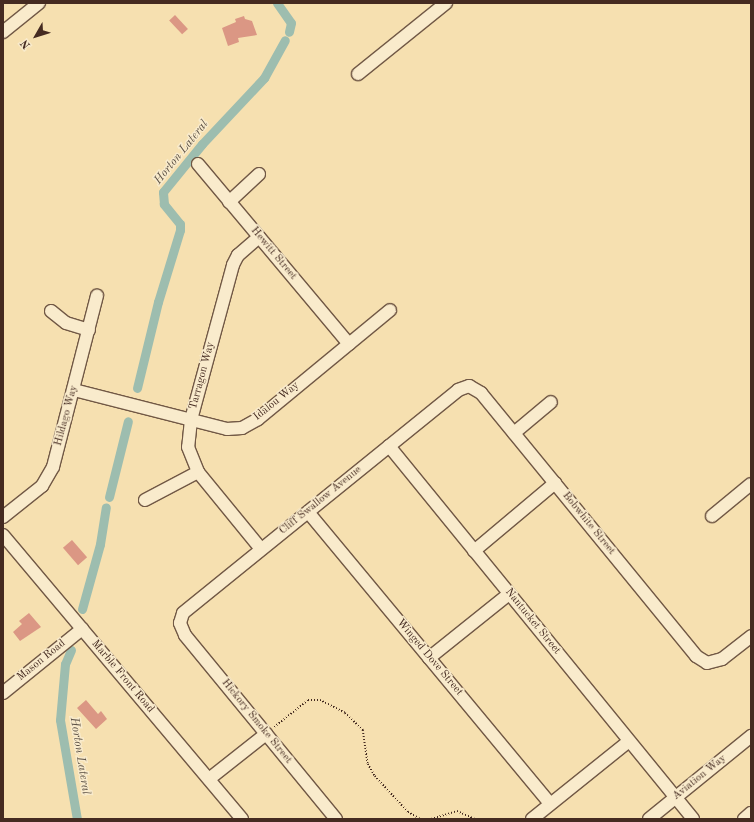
<!DOCTYPE html>
<html>
<head>
<meta charset="utf-8">
<style>
  body { margin:0 }
  #map { position:relative; width:754px; height:822px; overflow:hidden; background:#f6e0b0; font-family:"Old Standard TT",serif }
  div>[style] { position:absolute }
  .canal>* { height:9px; margin:-4.5px; padding:0 4.5px; transform-origin:4.5px; border-radius:4.5px; background:#9dbdaf }
  .building>* { inset:0; background:#db9784; transform-origin:0 0 }
  .path>* { height:1.5px; margin-top:-0.75px; transform-origin:0; background:repeating-linear-gradient(90deg,#452b21 0 1px,transparent 0 3px) }
  .roads { filter:drop-shadow(1px 0 #715845) drop-shadow(-1px 0 #715845) drop-shadow(0 1px #715845) drop-shadow(0 -1px #715845) }
  .minor>* { height:12px; margin:-6px; padding:0 6px; transform-origin:6px; border-radius:6px; background:#f9ebcc }
  span { translate:-50% -50%; white-space:nowrap; text-align:center; line-height:1.15; -webkit-text-stroke:3px #f9ebcc; paint-order:stroke }
  .street-label { font-size:11px; color:#452b21 }
  .water-label { font-size:12px; color:#5b5044; font-style:italic }
  .frame { position:absolute; inset:0; border:4px solid #452b21; pointer-events:none }
  .north { position:absolute; left:16px; top:16px; width:40px; height:40px; -webkit-text-stroke:3px #f9ebcc; paint-order:stroke; rotate:231deg; font-size:11px; font-weight:700; line-height:16px; text-align:center; color:#452b21 }
  .north::after { content:''; display:block; margin:auto; width:14px; height:18px; background:#452b21; clip-path:polygon(50% 0,100% 100%,50% 72%,0 100%) }
</style>
</head>
<body>
<div id="map">
  <div class="canal">
    <i style="left:277px;top:3px;width:24px;rotate:55deg"></i>
    <i style="left:291px;top:23px;width:9px;rotate:103deg"></i>
    <i style="left:137px;top:388px;width:89px;rotate:-76.3deg"></i>
    <i style="left:158px;top:302px;width:75px;rotate:-73deg"></i>
    <i style="left:180px;top:230px;width:6px;rotate:-90deg"></i>
    <i style="left:180px;top:224px;width:26px;rotate:-129deg"></i>
    <i style="left:164px;top:204px;width:12px;rotate:-95deg"></i>
    <i style="left:163px;top:192px;width:62px;rotate:-50.9deg"></i>
    <i style="left:202px;top:144px;width:91px;rotate:-46.8deg"></i>
    <i style="left:264px;top:78px;width:43px;rotate:-61.1deg"></i>
    <i style="left:109px;top:497px;width:78px;rotate:-76deg"></i>
    <i style="left:82px;top:609px;width:67px;rotate:-74.5deg"></i>
    <i style="left:100px;top:544px;width:37px;rotate:-81deg"></i>
    <i style="left:71px;top:650px;width:15px;rotate:113deg"></i>
    <i style="left:65px;top:664px;width:56px;rotate:95.1deg"></i>
    <i style="left:60px;top:720px;width:100px;rotate:80.3deg"></i>
  </div>
  <div class="building">
    <i style="left:175px;top:15px;width:19px;height:8px;rotate:47deg"></i>
    <i style="clip-path:polygon(244px 16px,245px 19px,252px 21px,257px 35px,238px 38px,239px 42px,228px 46px,222px 28px,236px 22px,235px 19px)"></i>
    <i style="left:72px;top:540px;width:23px;height:12px;rotate:49deg"></i>
    <i style="clip-path:polygon(29px 613px,41px 627px,20px 641px,13px 632px,22px 624px,19px 621px)"></i>
    <i style="clip-path:polygon(86px 700px,98px 714px,101px 711px,107px 719px,96px 729px,77px 708px)"></i>
  </div>
  <div class="path">
    <i style="left:274px;top:727px;width:43px;rotate:-38.5deg"></i>
    <i style="left:308px;top:700px;width:12px"></i>
    <i style="left:320px;top:700px;width:28px;rotate:27deg"></i>
    <i style="left:345px;top:713px;width:25px;rotate:43deg"></i>
    <i style="left:363px;top:730px;width:34px;rotate:82deg"></i>
    <i style="left:368px;top:764px;width:14px;rotate:60deg"></i>
    <i style="left:375px;top:776px;width:49px;rotate:47.5deg"></i>
    <i style="left:408px;top:812px;width:14px;rotate:30deg"></i>
    <i style="left:431px;top:819px;width:27px;rotate:-17deg"></i>
    <i style="left:457px;top:811px;width:20px;rotate:24deg"></i>
  </div>
  <div class="roads">
    <div class="minor">
      <i style="left:3px;top:32px;width:46px;rotate:-38.9deg"></i>
      <i style="left:358px;top:74px;width:113px;rotate:-38.9deg"></i>
      <i style="left:198px;top:164px;width:235px;rotate:50deg"></i>
      <i style="left:229px;top:202px;width:41px;rotate:-43deg"></i>
      <i style="left:259px;top:237px;width:28px;rotate:139deg"></i>
      <i style="left:238px;top:255px;width:11px;rotate:117deg"></i>
      <i style="left:233px;top:265px;width:161px;rotate:105.2deg"></i>
      <i style="left:191px;top:420px;width:27px;rotate:96deg"></i>
      <i style="left:188px;top:447px;width:27px;rotate:68deg"></i>
      <i style="left:198px;top:472px;width:99px;rotate:50.7deg"></i>
      <i style="left:51px;top:311px;width:19px;rotate:39deg"></i>
      <i style="left:66px;top:323px;width:24px;rotate:17deg"></i>
      <i style="left:74px;top:390px;width:158px;rotate:14.3deg"></i>
      <i style="left:227px;top:429px;width:15px;rotate:-4deg"></i>
      <i style="left:242px;top:428px;width:18px;rotate:-29deg"></i>
      <i style="left:258px;top:419px;width:171px;rotate:-39.5deg"></i>
      <i style="left:514px;top:433px;width:48px;rotate:-40deg"></i>
      <i style="left:389px;top:446px;width:481px;rotate:50.8deg"></i>
      <i style="left:145px;top:500px;width:60px;rotate:-27.8deg"></i>
      <i style="left:308px;top:512px;width:379px;rotate:50.3deg"></i>
      <i style="left:712px;top:516px;width:50px;rotate:-39.4deg"></i>
      <i style="left:3px;top:517px;width:50px;rotate:-38.5deg"></i>
      <i style="left:42px;top:486px;width:22px;rotate:-60deg"></i>
      <i style="left:53px;top:467px;width:177px;rotate:-75.6deg"></i>
      <i style="left:3px;top:535px;width:371px;rotate:49.9deg"></i>
      <i style="left:474px;top:551px;width:106px;rotate:-40deg"></i>
      <i style="left:429px;top:658px;width:102px;rotate:-38.7deg"></i>
      <i style="left:3px;top:693px;width:102px;rotate:-39deg"></i>
      <i style="left:209px;top:779px;width:73px;rotate:-38.3deg"></i>
      <i style="left:336px;top:819px;width:238px;rotate:-129.4deg"></i>
      <i style="left:185px;top:635px;width:13px;rotate:-113deg"></i>
      <i style="left:180px;top:623px;width:10px;rotate:-73deg"></i>
      <i style="left:183px;top:613px;width:354px;rotate:-39deg"></i>
      <i style="left:458px;top:390px;width:12px;rotate:-20deg"></i>
      <i style="left:469px;top:386px;width:14px;rotate:30deg"></i>
      <i style="left:481px;top:393px;width:340px;rotate:50.7deg"></i>
      <i style="left:696px;top:656px;width:13px;rotate:32deg"></i>
      <i style="left:707px;top:663px;width:16px;rotate:-15deg"></i>
      <i style="left:722px;top:659px;width:37px;rotate:-38deg"></i>
      <i style="left:532px;top:819px;width:124px;rotate:-38.8deg"></i>
      <i style="left:649px;top:819px;width:132px;rotate:-39.1deg"></i>
      <i style="left:744px;top:819px;width:9px;rotate:-41deg"></i>
    </div>
  </div>
  <div class="street-label">
    <span style="left:273px;top:254px;rotate:50deg">Hewitt Street</span>
    <span style="left:203px;top:376px;rotate:-75deg">Tarragon Way</span>
    <span style="left:277px;top:402px;rotate:-39deg">Idalou Way</span>
    <span style="left:67px;top:416px;rotate:-75deg">Hildago Way</span>
    <span style="left:321px;top:501px;rotate:-39deg">Cliff Swallow Avenue</span>
    <span style="left:588px;top:524px;rotate:51deg">Bobwhite Street</span>
    <span style="left:532px;top:622px;rotate:51deg">Nantucket Street</span>
    <span style="left:429px;top:658px;rotate:50deg">Winged Dove Street</span>
    <span style="left:42px;top:661px;rotate:-39deg">Mason Road</span>
    <span style="left:122px;top:677px;rotate:50deg">Marble Front Road</span>
    <span style="left:256px;top:722px;rotate:51deg">Hickory Smoke Street</span>
    <span style="left:700px;top:778px;rotate:-39deg">Aviation Way</span>
  </div>
  <div class="water-label">
    <span style="left:182px;top:153px;rotate:-51deg">Horton Lateral</span>
    <span style="left:79px;top:756px;rotate:81deg">Horton Lateral</span>
  </div>
  <div class="frame"></div>
  <div class="north">N</div>
</div>
</body>
</html>
